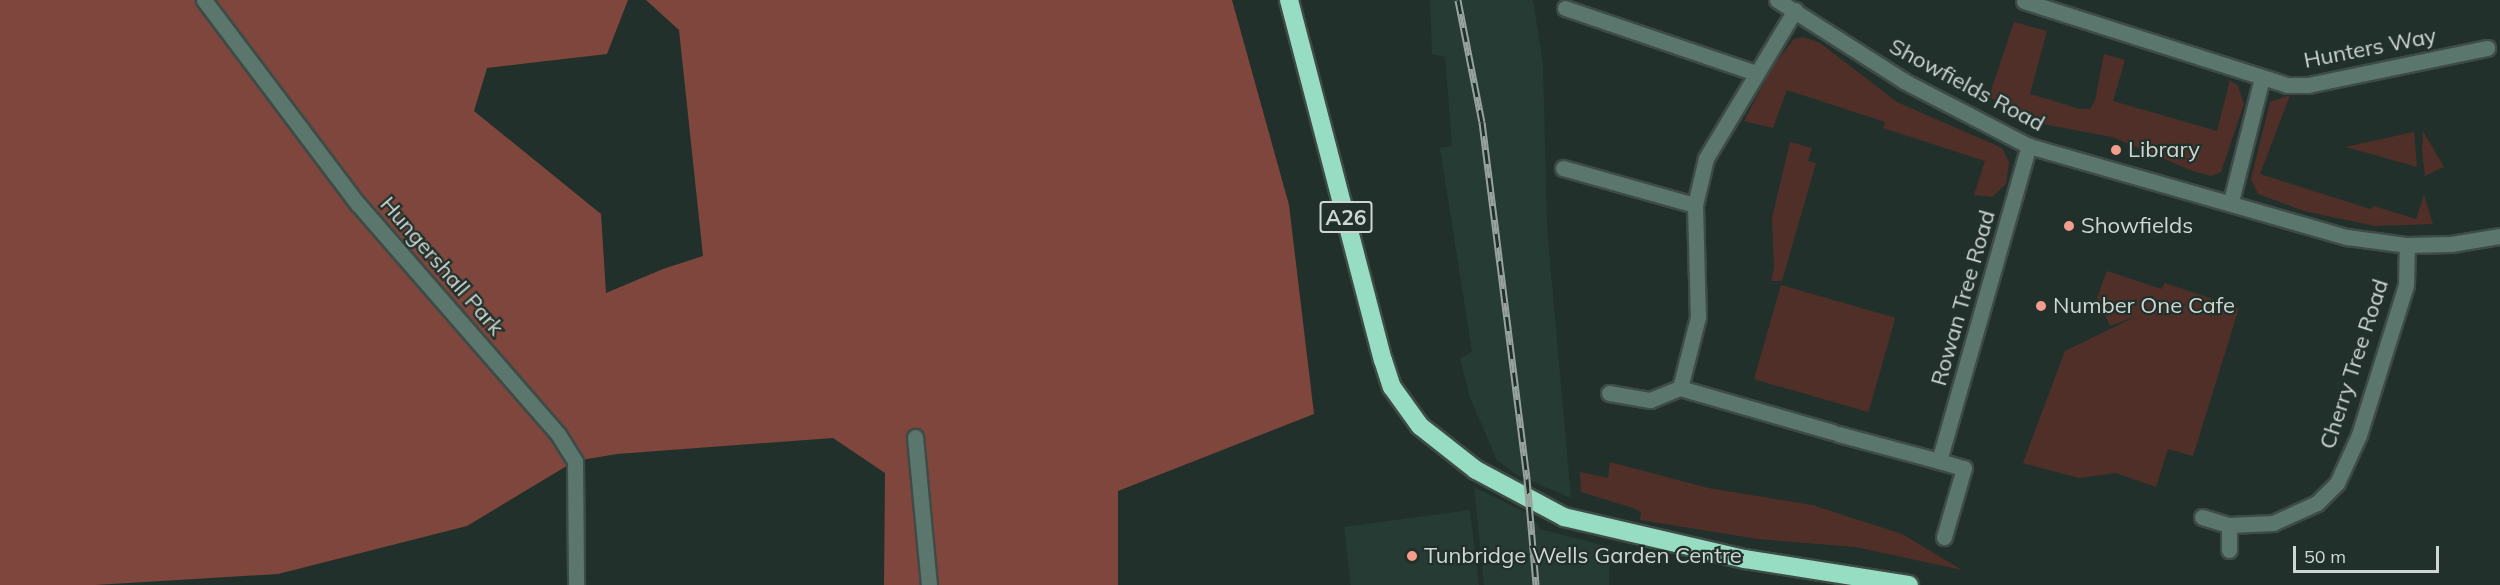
<!DOCTYPE html>
<html>
<head>
<meta charset="utf-8">
<style>
  body { margin:0 }
  #map { position:relative; width:2500px; height:585px; overflow:hidden; background:#22302b; font-family:Mulish,sans-serif }
  div>[style] { position:absolute }
  .built>* { inset:0; background:#253b33 }
  .green>* { inset:0; background:#512f29; transform-origin:0 0 }
  .forest>* { inset:0; background:#7e463c }
  .roads { filter:drop-shadow(2px 0 #3e4b46) drop-shadow(-2px 0 #3e4b46) drop-shadow(0 2px #3e4b46) drop-shadow(0 -2px #3e4b46) }
  .minor>* { height:15px; margin:-7.5px; padding:0 7.5px; transform-origin:7.5px; border-radius:7.5px; background:#5b766c }
  .highway>* { height:18px; margin:-9px; padding:0 9px; transform-origin:9px; border-radius:9px; background:#97ddc3 }
  .rail>* { height:7px; margin-top:-3.5px; transform-origin:0; background:repeating-linear-gradient(90deg,#22302b 0 14px,#98a39e 0 28px); box-sizing:border-box; border-block:2px solid #98a39e }
  .dots>* { width:16px; height:16px; translate:-50% -50%; box-sizing:border-box; border:3px solid #22302b; border-radius:50% }
  span { translate:-50% -50%; white-space:nowrap; text-align:center; line-height:1.15; -webkit-text-stroke:4.5px #22302b; paint-order:stroke }
  .shield-label span { padding:2px 4px; background:#22302b; border:2px solid; border-radius:4px; -webkit-text-stroke-width:0 }
  .shield-label { font-size:21px; color:#ced7d3; font-weight:700 }
  .street-label { font-size:22px; color:#ced7d3 }
  .poi-label { font-size:22px; color:#ced7d3 }
  .left { translate:0 -50%; text-align:left }
  .scale { position:absolute; left:2293px; top:546px; width:146px; height:27px; box-sizing:border-box; border:3px solid #ced7d3; border-top:0; padding-left:8px; font-size:18px; line-height:21px; white-space:nowrap; color:#ced7d3; -webkit-text-stroke:4px #22302b; paint-order:stroke }
</style>
</head>
<body>
<div id="map">
  <div class="built">
    <i style="clip-path:polygon(1430px 0,1533px 0,1543px 63px,1547px 227px,1571px 498px,1517px 475px,1497px 460px,1470px 398px,1460px 358px,1472px 352px,1440px 148px,1452px 146px,1445px 57px,1432px 54px)"></i>
    <i style="clip-path:polygon(1474px 487px,1531px 515px,1540px 529px,1610px 547px,1609px 585px,1484px 585px)"></i>
    <i style="clip-path:polygon(1470px 510px,1479px 585px,1351px 585px,1344px 527px)"></i>
  </div>
  <div class="green">
    <i style="clip-path:polygon(2014px 22px,2047px 31px,2030px 94px,2080px 109px,2090px 109px,2095px 101px,2104px 54px,2125px 60px,2113px 101px,2217px 131px,2230px 80px,2238px 86px,2244px 104px,2221px 172px,2211px 176px,2193px 171px,2112px 137px,2043px 124px,1989px 97px)"></i>
    <i style="clip-path:polygon(1803px 37px,1820px 43px,1897px 102px,2002px 148px,2009px 162px,2006px 184px,1992px 197px,1974px 195px,1985px 161px,1883px 128px,1885px 122px,1787px 90px,1773px 128px,1744px 121px,1773px 66px,1794px 39px)"></i>
    <i style="clip-path:polygon(2290px 95px,2260px 174px,2370px 209px,2374px 206px,2416px 219px,2424px 195px,2433px 224px,2375px 226px,2304px 211px,2258px 194px,2251px 179px,2270px 102px)"></i>
    <i style="clip-path:polygon(2423px 131px,2444px 167px,2425px 176px,2422px 150px)"></i>
    <i style="clip-path:polygon(2414px 132px,2417px 167px,2346px 147px,2413px 132px)"></i>
    <i style="clip-path:polygon(1790px 142px,1812px 148px,1808px 161px,1816px 163px,1782px 281px,1771px 281px,1774px 268px,1772px 218px)"></i>
    <i style="clip-path:polygon(2107px 271px,2161px 289px,2165px 283px,2239px 308px,2193px 456px,2168px 449px,2156px 487px,2116px 473px,2079px 478px,2023px 463px,2065px 351px,2137px 316px,2110px 326px,2097px 298px)"></i>
    <i style="left:1781px;top:285px;width:119px;height:98px;rotate:16deg"></i>
    <i style="clip-path:polygon(1610px 462px,1708px 488px,1812px 505px,1902px 534px,1962px 570px,1856px 547px,1758px 539px,1640px 520px,1641px 512px,1633px 508px,1581px 492px,1580px 472px,1608px 478px)"></i>
  </div>
  <div class="forest">
    <i style="clip-path:polygon(0 0,628px 0,607px 54px,487px 68px,474px 111px,601px 214px,606px 293px,663px 269px,703px 256px,679px 30px,646px 0,1232px 0,1289px 205px,1314px 414px,1118px 491px,1118px 585px,884px 585px,885px 473px,833px 438px,617px 454px,575px 461px,467px 526px,278px 574px,95px 585px,0 585px)"></i>
  </div>
  <div class="roads">
    <div class="minor">
      <i style="left:204px;top:0;width:256px;rotate:53deg"></i>
      <i style="left:358px;top:204px;width:305px;rotate:49deg"></i>
      <i style="left:558px;top:434px;width:32px;rotate:58deg"></i>
      <i style="left:575px;top:461px;width:124px;rotate:89.5deg"></i>
      <i style="left:1777px;top:0;width:151px;rotate:32.5deg"></i>
      <i style="left:1904px;top:81px;width:141px;rotate:27.5deg"></i>
      <i style="left:2029px;top:146px;width:331px;rotate:16deg"></i>
      <i style="left:2347px;top:237px;width:61px;rotate:7.6deg"></i>
      <i style="left:2407px;top:245px;width:44px;rotate:-1.3deg"></i>
      <i style="left:2451px;top:244px;width:50px;rotate:-9.3deg"></i>
      <i style="left:2024px;top:1px;width:276px;rotate:17.7deg"></i>
      <i style="left:2287px;top:85px;width:21px"></i>
      <i style="left:2308px;top:85px;width:183px;rotate:-11.7deg"></i>
      <i style="left:1565px;top:8px;width:202px;rotate:18.8deg"></i>
      <i style="left:1795px;top:10px;width:173px;rotate:121deg"></i>
      <i style="left:1706px;top:158px;width:48px;rotate:103.2deg"></i>
      <i style="left:1695px;top:205px;width:112px;rotate:88.5deg"></i>
      <i style="left:1698px;top:317px;width:73px;rotate:104.2deg"></i>
      <i style="left:1680px;top:388px;width:158px;rotate:16.1deg"></i>
      <i style="left:1563px;top:168px;width:137px;rotate:15.7deg"></i>
      <i style="left:2231px;top:201px;width:127px;rotate:-75.9deg"></i>
      <i style="left:1609px;top:393px;width:42px;rotate:9.7deg"></i>
      <i style="left:1650px;top:400px;width:32px;rotate:-22deg"></i>
      <i style="left:1838px;top:434px;width:105px;rotate:15deg"></i>
      <i style="left:1939px;top:461px;width:328px;rotate:-74.1deg"></i>
      <i style="left:915px;top:437px;width:149px;rotate:84.6deg"></i>
      <i style="left:1939px;top:461px;width:26px;rotate:16deg"></i>
      <i style="left:1964px;top:468px;width:72px;rotate:106.2deg"></i>
      <i style="left:2202px;top:517px;width:28px;rotate:17deg"></i>
      <i style="left:2229px;top:525px;width:44px;rotate:-2.6deg"></i>
      <i style="left:2273px;top:523px;width:48px;rotate:-24.4deg"></i>
      <i style="left:2317px;top:503px;width:28px;rotate:-45deg"></i>
      <i style="left:2337px;top:483px;width:53px;rotate:-65.4deg"></i>
      <i style="left:2359px;top:435px;width:157px;rotate:-72.6deg"></i>
      <i style="left:2406px;top:285px;width:40px;rotate:-88.6deg"></i>
      <i style="left:2229px;top:525px;width:25px;rotate:90deg"></i>
    </div>
    <div class="highway">
      <i style="left:1289px;top:0;width:372px;rotate:75.4deg"></i>
      <i style="left:1383px;top:360px;width:28px;rotate:72deg"></i>
      <i style="left:1392px;top:387px;width:48px;rotate:54.3deg"></i>
      <i style="left:1420px;top:426px;width:71px;rotate:38.2deg"></i>
      <i style="left:1476px;top:470px;width:100px;rotate:28.1deg"></i>
      <i style="left:1564px;top:517px;width:186px;rotate:13.1deg"></i>
      <i style="left:1745px;top:559px;width:166px;rotate:9deg"></i>
    </div>
  </div>
  <div class="rail">
    <i style="left:1458px;top:0;width:124px;rotate:78.9deg"></i>
    <i style="left:1482px;top:122px;width:360px;rotate:82.8deg"></i>
    <i style="left:1527px;top:479px;width:106px;rotate:85.1deg"></i>
  </div>
  <div class="dots">
    <i style="left:2116px;top:150px;background:#f49d8d"></i>
    <i style="left:2069px;top:226px;background:#f49d8d"></i>
    <i style="left:2041px;top:306px;background:#f49d8d"></i>
    <i style="left:1412px;top:556px;background:#f49d8d"></i>
  </div>
  <div class="shield-label">
    <span style="left:1346px;top:217px">A26</span>
  </div>
  <div class="street-label">
    <span style="left:2370px;top:48px;rotate:-11deg">Hunters Way</span>
    <span style="left:1967px;top:85px;rotate:28deg">Showfields Road</span>
    <span style="left:442px;top:266px;rotate:49deg">Hungershall Park</span>
    <span style="left:1963px;top:298px;rotate:-74deg">Rowan Tree Road</span>
    <span style="left:2354px;top:364px;rotate:-72deg">Cherry Tree Road</span>
  </div>
  <div class="poi-label">
    <span class="left" style="left:2128px;top:150px">Library</span>
    <span class="left" style="left:2081px;top:226px">Showfields</span>
    <span class="left" style="left:2053px;top:306px">Number One Cafe</span>
    <span class="left" style="left:1424px;top:556px">Tunbridge Wells Garden Centre</span>
  </div>
  <div class="scale">50 m</div>
</div>
</body>
</html>
